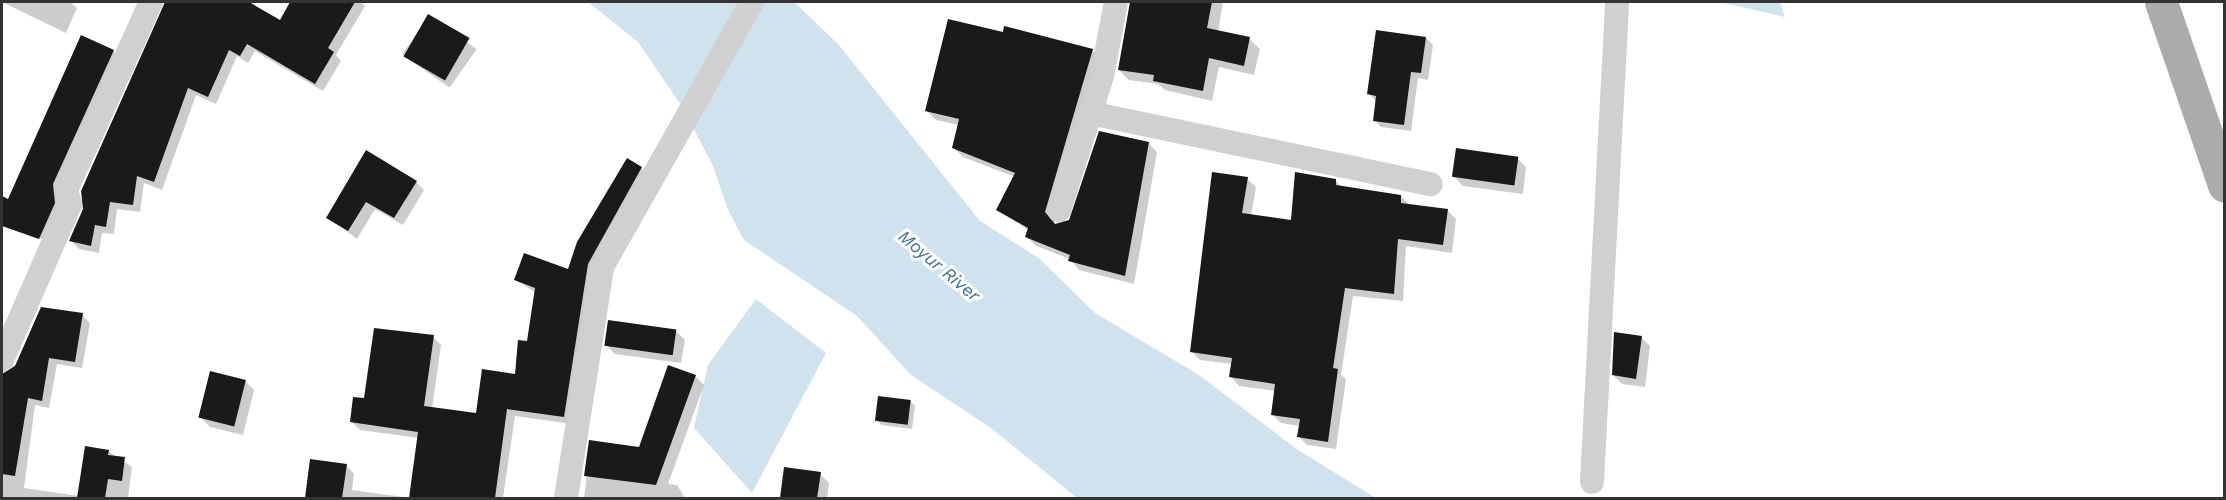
<!DOCTYPE html>
<html>
<head>
<meta charset="utf-8">
<style>
  body { margin:0 }
  #map { position:relative; width:2226px; height:500px; overflow:hidden; background:#fff; font-family:"Work Sans",sans-serif }
  div>[style] { position:absolute }
  .water>* { inset:0; background:#cfe2ee }
  .shadow>* { inset:0; background:#0003; transform-origin:0 0 }
  .building>* { inset:0; background:#1a1a1a; transform-origin:0 0 }
  .minor>* { height:24px; margin:-12px; padding:0 12px; transform-origin:12px; border-radius:12px; background:#d0d0d0 }
  .primary>* { height:33px; margin:-16.5px; padding:0 16.5px; transform-origin:16.5px; border-radius:16.5px; background:#ababab }
  span { translate:-50% -50%; white-space:nowrap; text-align:center; line-height:1.15; -webkit-text-stroke:6px #fff; paint-order:stroke }
  .water-label { font-size:18px; color:#3f7597; font-style:italic }
  .frame { position:absolute; inset:0; border:3px solid #333; pointer-events:none }
</style>
</head>
<body>
<div id="map">
  <div class="water">
    <i style="clip-path:polygon(588px 2px,794px 2px,838px 44px,980px 221px,1040px 259px,1095px 313px,1199px 375px,1298px 450px,1376px 498px,1077px 498px,991px 428px,911px 375px,857px 316px,744px 240px,728px 210px,713px 166px,681px 105px,638px 42px)"></i>
    <i style="clip-path:polygon(1719px 2px,1780px 2px,1785px 17px)"></i>
    <i style="clip-path:polygon(756px 299px,826px 353px,752px 493px,694px 428px,708px 365px)"></i>
  </div>
  <div class="shadow">
    <i style="clip-path:polygon(2px 2px,70px 2px,77px 8px,66px 33px)"></i>
    <i style="clip-path:polygon(165px 2px,247px 2px,280px 22px,292px 2px,360px 2px,365px 6px,336px 55px,341px 61px,323px 91px,255px 51px,248px 63px,237px 56px,216px 104px,196px 95px,162px 190px,144px 183px,140px 212px,117px 209px,114px 234px,102px 233px,99px 253px,79px 249px,71px 241px)"></i>
    <i style="clip-path:polygon(1130px 2px,1223px 2px,1218px 32px,1249px 39px,1260px 49px,1254px 75px,1219px 67px,1212px 101px,1165px 90px,1158px 84px,1129px 80px,1119px 70px)"></i>
    <i style="left:429px;top:16px;width:58px;height:47px;rotate:35deg"></i>
    <i style="clip-path:polygon(1426px 38px,1433px 45px,1428px 80px,1418px 78px,1411px 131px,1381px 127px,1374px 120px,1376px 101px,1369px 94px)"></i>
    <i style="clip-path:polygon(1092px 50px,1101px 59px,1054px 225px,1063px 225px,1148px 143px,1157px 152px,1134px 284px,1079px 270px,1070px 259px,1036px 246px,1027px 237px,1029px 231px,998px 209px,1015px 177px,963px 157px,954px 148px,959px 125px,936px 120px,927px 111px)"></i>
    <i style="clip-path:polygon(113px 51px,120px 58px,48px 241px,21px 232px)"></i>
    <i style="clip-path:polygon(1517px 158px,1526px 167px,1523px 194px,1463px 186px,1454px 177px)"></i>
    <i style="clip-path:polygon(641px 168px,649px 177px,596px 273px,572px 424px,515px 416px,503px 498px,306px 498px,312px 461px,346px 465px,354px 474px,352px 490px,411px 498px,419px 438px,360px 430px,352px 422px,366px 400px,433px 337px,441px 345px,432px 409px,477px 415px,516px 375px,529px 343px,536px 293px,516px 280px,568px 271px)"></i>
    <i style="clip-path:polygon(1247px 179px,1256px 187px,1251px 216px,1293px 221px,1335px 180px,1343px 188px,1401px 196px,1410px 206px,1448px 211px,1456px 219px,1452px 253px,1406px 246px,1403px 301px,1353px 296px,1341px 375px,1346px 379px,1336px 449px,1307px 445px,1299px 437px,1300px 426px,1281px 423px,1272px 414px,1275px 391px,1239px 386px,1231px 377px,1232px 364px,1200px 360px,1191px 351px)"></i>
    <i style="clip-path:polygon(416px 182px,424px 190px,403px 225px,375px 209px,357px 239px,328px 217px)"></i>
    <i style="clip-path:polygon(82px 315px,90px 323px,82px 368px,57px 364px,49px 408px,35px 405px,24px 488px,79px 496px,108px 451px,132px 467px,128px 498px,2px 498px,2px 375px)"></i>
    <i style="clip-path:polygon(676px 331px,685px 340px,681px 363px,615px 354px,606px 345px)"></i>
    <i style="clip-path:polygon(1641px 337px,1650px 346px,1645px 387px,1622px 384px,1613px 375px)"></i>
    <i style="clip-path:polygon(695px 376px,704px 385px,668px 484px,677px 485px,685px 498px,584px 498px,591px 442px,640px 449px)"></i>
    <i style="clip-path:polygon(245px 381px,254px 390px,243px 435px,210px 427px,201px 418px)"></i>
    <i style="clip-path:polygon(911px 402px,915px 406px,912px 429px,881px 425px,877px 420px)"></i>
    <i style="clip-path:polygon(785px 469px,820px 474px,829px 483px,827px 498px,781px 498px)"></i>
  </div>
  <div class="building">
    <i style="clip-path:polygon(165px 2px,249px 2px,280px 20px,290px 2px,355px 2px,328px 48px,334px 52px,315px 84px,247px 44px,240px 56px,229px 50px,208px 97px,188px 88px,154px 182px,137px 176px,133px 205px,110px 202px,106px 227px,95px 225px,91px 246px,69px 241px,83px 209px,81px 191px)"></i>
    <i style="clip-path:polygon(1130px 2px,1212px 2px,1207px 28px,1250px 37px,1244px 66px,1209px 58px,1203px 91px,1153px 81px,1154px 75px,1118px 70px)"></i>
    <i style="left:428px;top:14px;width:48px;height:49px;rotate:30deg"></i>
    <i style="clip-path:polygon(948px 19px,1003px 32px,1004px 26px,1093px 49px,1045px 212px,1055px 224px,1069px 220px,1099px 131px,1149px 142px,1125px 276px,1068px 261px,1070px 255px,1025px 237px,1028px 228px,996px 210px,1015px 173px,952px 148px,959px 119px,925px 111px)"></i>
    <i style="clip-path:polygon(1376px 30px,1426px 37px,1421px 73px,1411px 72px,1404px 125px,1373px 121px,1376px 96px,1367px 94px)"></i>
    <i style="clip-path:polygon(81px 35px,114px 50px,53px 184px,55px 203px,39px 239px,2px 226px,2px 196px,8px 199px)"></i>
    <i style="left:1456px;top:148px;width:63px;height:29px;rotate:8deg"></i>
    <i style="clip-path:polygon(366px 150px,417px 181px,394px 218px,366px 202px,348px 231px,326px 218px)"></i>
    <i style="clip-path:polygon(627px 158px,642px 167px,588px 264px,564px 417px,507px 409px,495px 498px,409px 498px,418px 432px,350px 422px,353px 397px,364px 398px,374px 328px,434px 335px,424px 406px,476px 413px,482px 369px,515px 374px,518px 340px,527px 341px,535px 288px,514px 280px,524px 253px,568px 269px,577px 242px)"></i>
    <i style="clip-path:polygon(1212px 172px,1248px 177px,1242px 213px,1291px 220px,1295px 172px,1336px 179px,1336px 185px,1401px 195px,1401px 203px,1448px 209px,1443px 245px,1398px 239px,1394px 294px,1345px 288px,1333px 368px,1338px 369px,1328px 442px,1297px 437px,1300px 419px,1271px 415px,1275px 384px,1229px 377px,1232px 358px,1190px 352px)"></i>
    <i style="clip-path:polygon(41px 307px,83px 313px,75px 362px,49px 358px,42px 401px,28px 398px,15px 476px,2px 474px,2px 374px,15px 366px)"></i>
    <i style="left:608px;top:320px;width:69px;height:26px;rotate:8deg"></i>
    <i style="clip-path:polygon(1614px 332px,1642px 336px,1636px 379px,1612px 375px)"></i>
    <i style="clip-path:polygon(668px 365px,696px 375px,656px 485px,584px 476px,589px 440px,639px 447px)"></i>
    <i style="left:210px;top:371px;width:37px;height:48px;rotate:14deg"></i>
    <i style="left:878px;top:396px;width:33px;height:25px;rotate:7deg"></i>
    <i style="clip-path:polygon(85px 446px,109px 450px,108px 455px,125px 457px,122px 481px,108px 479px,105px 498px,77px 498px)"></i>
    <i style="clip-path:polygon(310px 459px,347px 464px,342px 498px,305px 498px)"></i>
    <i style="clip-path:polygon(784px 467px,821px 472px,817px 498px,780px 498px)"></i>
  </div>
  <div class="minor">
    <i style="left:1090px;top:113px;width:348px;rotate:11.8deg"></i>
    <i style="left:1059px;top:210px;width:141px;rotate:-72.2deg"></i>
    <i style="left:1102px;top:76px;width:75px;rotate:-79.3deg"></i>
    <i style="left:2px;top:360px;width:170px;rotate:-66.4deg"></i>
    <i style="left:70px;top:204px;width:15px;rotate:-106deg"></i>
    <i style="left:66px;top:190px;width:206px;rotate:-65.7deg"></i>
    <i style="left:1592px;top:482px;width:481px;rotate:-87deg"></i>
    <i style="left:566px;top:498px;width:234px;rotate:-81.1deg"></i>
    <i style="left:602px;top:267px;width:305px;rotate:-60.5deg"></i>
  </div>
  <div class="primary">
    <i style="left:2161px;top:2px;width:194px;rotate:71deg"></i>
  </div>
  <div class="water-label">
    <span style="left:939px;top:266px;rotate:40deg">Moyur River</span>
  </div>
  <div class="frame"></div>
</div>
</body>
</html>
